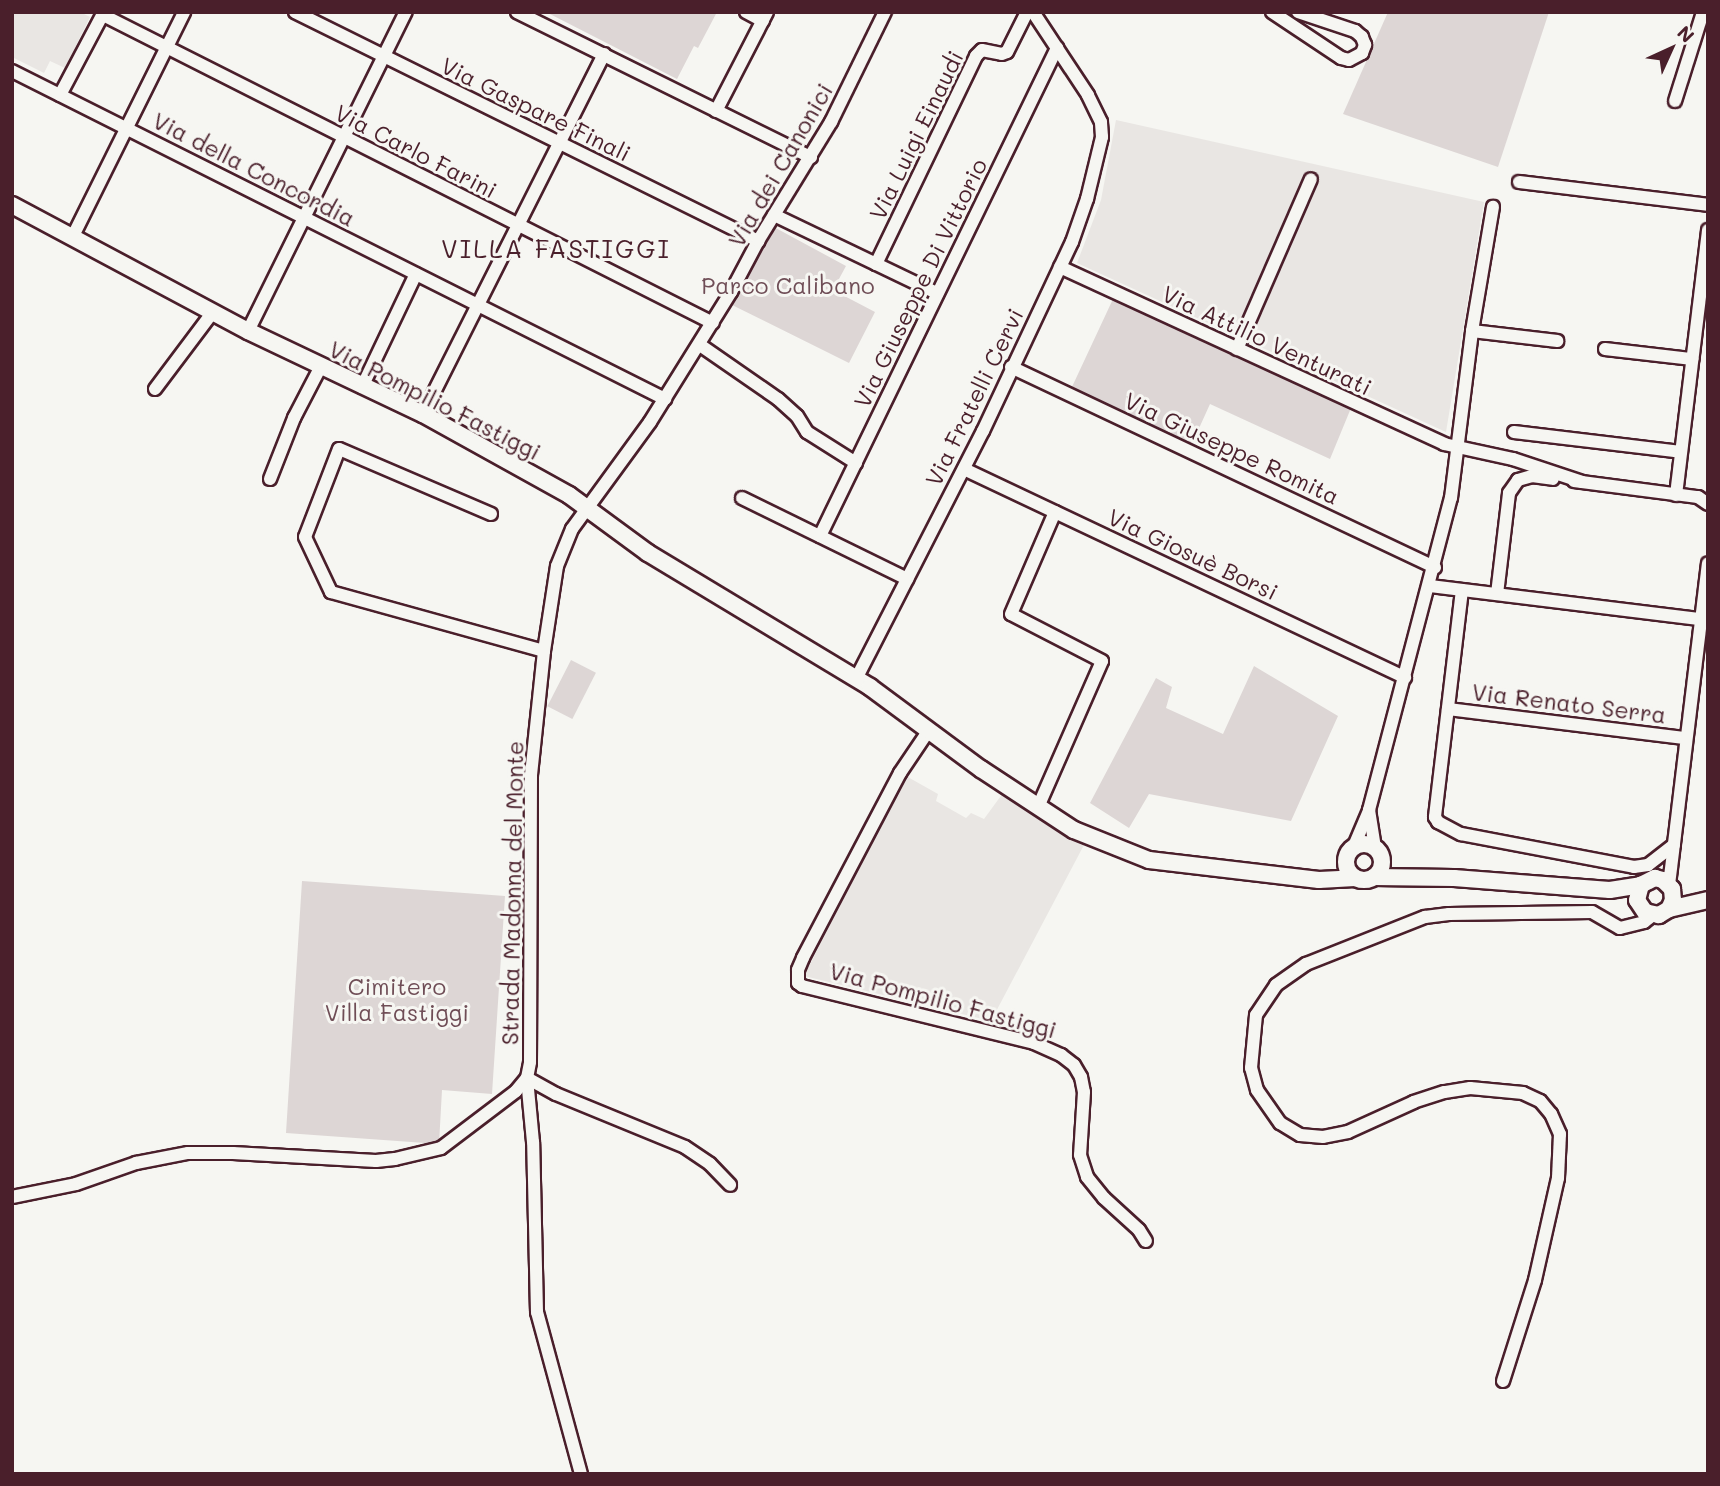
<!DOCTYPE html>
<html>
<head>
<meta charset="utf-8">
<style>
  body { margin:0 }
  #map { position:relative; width:1720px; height:1486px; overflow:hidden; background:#f6f6f2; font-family:Mali,sans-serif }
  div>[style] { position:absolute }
  .built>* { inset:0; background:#e9e6e3 }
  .green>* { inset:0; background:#ddd6d5; transform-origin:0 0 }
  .roads { filter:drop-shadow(2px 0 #4a1f2b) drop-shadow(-2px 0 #4a1f2b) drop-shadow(0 2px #4a1f2b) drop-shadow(0 -2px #4a1f2b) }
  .minor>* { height:12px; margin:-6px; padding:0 6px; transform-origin:6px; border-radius:6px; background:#f6f6f2 }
  .tertiary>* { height:16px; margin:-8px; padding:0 8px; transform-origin:8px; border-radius:8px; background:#f6f6f2 }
  .tertiary>.ring { margin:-8px; padding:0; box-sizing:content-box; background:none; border:16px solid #f6f6f2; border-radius:50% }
  span { translate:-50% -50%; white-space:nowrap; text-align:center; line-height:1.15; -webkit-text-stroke:6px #f6f6f2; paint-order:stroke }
  .street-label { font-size:23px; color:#4a1f2b }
  .park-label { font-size:23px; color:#6f4d56 }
  .quarter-label { font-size:26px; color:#4a1f2b; letter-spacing:2px }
  .frame { position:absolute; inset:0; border:14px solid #4a1f2b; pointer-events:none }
  .north { position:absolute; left:1636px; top:14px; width:70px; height:70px; -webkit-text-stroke:5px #f6f6f2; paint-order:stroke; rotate:45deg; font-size:19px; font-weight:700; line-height:28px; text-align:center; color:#4a1f2b }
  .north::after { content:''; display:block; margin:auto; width:24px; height:32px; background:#4a1f2b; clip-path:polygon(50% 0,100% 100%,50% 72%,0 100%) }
</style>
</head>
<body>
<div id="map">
  <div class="built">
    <i style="clip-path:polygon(12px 12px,80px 12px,90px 17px,65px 68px,50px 61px,44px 73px,12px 57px)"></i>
    <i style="clip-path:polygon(1116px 120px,1484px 202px,1446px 432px,1077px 263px,1101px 200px)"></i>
    <i style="clip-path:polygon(906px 776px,938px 794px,936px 801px,966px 818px,971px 813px,984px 819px,1003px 793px,1085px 843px,991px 1021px,804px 976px)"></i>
  </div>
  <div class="green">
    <i style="clip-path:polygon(546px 12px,717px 12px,698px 48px,694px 46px,677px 79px)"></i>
    <i style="clip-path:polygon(1388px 12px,1549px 12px,1498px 167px,1343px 114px)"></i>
    <i style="clip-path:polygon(772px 226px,846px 266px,833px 290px,875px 312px,849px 363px,730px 304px,756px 249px,764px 247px,764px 239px)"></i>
    <i style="clip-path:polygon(1113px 299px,1351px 408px,1330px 459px,1210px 404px,1191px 446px,1071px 389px)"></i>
    <i style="left:571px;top:660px;width:28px;height:52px;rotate:27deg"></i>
    <i style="clip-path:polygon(1254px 666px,1338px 716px,1291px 821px,1149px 794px,1129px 828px,1090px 803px,1156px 678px,1172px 687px,1166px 708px,1223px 734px)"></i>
    <i style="clip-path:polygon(302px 881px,505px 896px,492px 1094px,442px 1090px,439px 1144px,286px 1133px)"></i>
  </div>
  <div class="roads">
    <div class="minor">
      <i style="left:295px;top:12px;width:517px;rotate:26.32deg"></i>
      <i style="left:517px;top:12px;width:328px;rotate:26.3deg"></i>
      <i style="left:746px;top:12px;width:19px;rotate:28deg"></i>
      <i style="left:1272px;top:12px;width:83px;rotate:33.7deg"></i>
      <i style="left:1341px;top:58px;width:8px;rotate:14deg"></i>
      <i style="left:1349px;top:60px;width:15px;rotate:-28deg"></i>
      <i style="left:1362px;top:53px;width:9px;rotate:-69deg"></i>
      <i style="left:1365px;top:45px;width:9px;rotate:-111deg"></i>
      <i style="left:1362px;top:37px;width:9px;rotate:-139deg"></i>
      <i style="left:1355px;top:31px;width:60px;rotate:-161.6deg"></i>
      <i style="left:103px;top:15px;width:683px;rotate:26.79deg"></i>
      <i style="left:12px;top:71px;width:731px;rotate:26.67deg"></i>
      <i style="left:60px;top:95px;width:94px;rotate:-62.1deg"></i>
      <i style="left:1675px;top:101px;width:93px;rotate:-72.5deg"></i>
      <i style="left:716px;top:111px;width:111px;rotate:-62.7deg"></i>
      <i style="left:1519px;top:182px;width:190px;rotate:6.9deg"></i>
      <i style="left:774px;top:215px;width:181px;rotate:25.6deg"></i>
      <i style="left:73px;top:236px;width:250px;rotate:-63.6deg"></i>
      <i style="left:876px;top:264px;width:231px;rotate:-64.3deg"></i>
      <i style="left:976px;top:56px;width:8px;rotate:-45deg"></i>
      <i style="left:982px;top:50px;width:20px;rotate:11deg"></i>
      <i style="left:1002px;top:54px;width:5px;rotate:-22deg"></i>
      <i style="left:1007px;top:52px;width:45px;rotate:-63.4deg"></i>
      <i style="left:1060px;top:267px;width:423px;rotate:24.7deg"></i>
      <i style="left:1444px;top:444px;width:71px;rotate:12.3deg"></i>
      <i style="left:1513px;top:459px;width:73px;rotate:18.4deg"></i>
      <i style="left:248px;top:331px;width:356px;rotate:-63.7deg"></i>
      <i style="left:1472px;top:331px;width:86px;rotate:6.7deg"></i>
      <i style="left:700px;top:345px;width:95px;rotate:34.7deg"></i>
      <i style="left:778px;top:399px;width:25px;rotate:42deg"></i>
      <i style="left:797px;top:416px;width:19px;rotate:58deg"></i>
      <i style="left:807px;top:432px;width:58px;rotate:32.3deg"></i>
      <i style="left:1237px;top:349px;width:185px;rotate:-66.5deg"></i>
      <i style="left:1605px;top:349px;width:88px;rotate:6.6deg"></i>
      <i style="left:1011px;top:367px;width:469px;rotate:25.3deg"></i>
      <i style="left:362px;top:387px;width:125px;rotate:-64.5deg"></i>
      <i style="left:155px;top:389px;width:95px;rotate:-53.1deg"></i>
      <i style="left:423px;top:414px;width:403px;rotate:-63.3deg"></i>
      <i style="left:1514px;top:432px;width:168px;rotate:6.8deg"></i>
      <i style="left:964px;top:469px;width:488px;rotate:25.3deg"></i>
      <i style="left:270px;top:479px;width:66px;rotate:-68.5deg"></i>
      <i style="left:294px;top:418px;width:56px;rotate:-62.5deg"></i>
      <i style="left:1574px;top:481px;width:125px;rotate:7.4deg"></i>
      <i style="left:1698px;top:497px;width:12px;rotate:35deg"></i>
      <i style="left:1676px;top:495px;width:267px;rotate:-83.1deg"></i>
      <i style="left:742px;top:498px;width:184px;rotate:26.1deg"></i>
      <i style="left:491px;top:514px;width:165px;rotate:-156.8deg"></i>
      <i style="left:339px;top:449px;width:94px;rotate:111.1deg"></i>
      <i style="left:305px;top:537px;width:61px;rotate:64.7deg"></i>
      <i style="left:331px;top:592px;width:221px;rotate:15.5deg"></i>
      <i style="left:820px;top:536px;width:543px;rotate:-64.1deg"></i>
      <i style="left:1430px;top:586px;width:271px;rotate:7deg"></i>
      <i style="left:1462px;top:590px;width:229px;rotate:96.8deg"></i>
      <i style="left:1435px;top:817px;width:6px;rotate:59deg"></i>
      <i style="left:1438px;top:822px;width:26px;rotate:28deg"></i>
      <i style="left:1461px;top:834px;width:176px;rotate:10.8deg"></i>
      <i style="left:1634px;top:867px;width:14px;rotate:-8deg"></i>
      <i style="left:1648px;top:865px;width:33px;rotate:-38deg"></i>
      <i style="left:1497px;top:594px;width:102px;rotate:-83.2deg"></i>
      <i style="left:1509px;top:493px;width:16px;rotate:-55deg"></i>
      <i style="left:1518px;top:480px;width:15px;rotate:-16deg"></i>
      <i style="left:1532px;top:476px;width:21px;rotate:8deg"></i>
      <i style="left:856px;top:679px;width:279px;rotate:-62.9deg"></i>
      <i style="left:983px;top:431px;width:209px;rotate:-64.8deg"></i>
      <i style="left:1072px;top:242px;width:46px;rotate:-70.8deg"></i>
      <i style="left:1087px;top:199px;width:64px;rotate:-76.4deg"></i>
      <i style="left:1102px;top:137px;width:15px;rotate:-94deg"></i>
      <i style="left:1101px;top:122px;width:30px;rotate:-116deg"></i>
      <i style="left:1088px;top:95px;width:100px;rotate:-123.5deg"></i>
      <i style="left:1448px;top:709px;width:238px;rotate:7deg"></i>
      <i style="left:929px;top:730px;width:52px;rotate:124deg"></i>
      <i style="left:900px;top:773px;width:209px;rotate:117.7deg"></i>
      <i style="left:803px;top:958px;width:13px;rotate:113deg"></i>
      <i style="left:798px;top:970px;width:13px;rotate:90deg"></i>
      <i style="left:798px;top:983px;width:5px;rotate:37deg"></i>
      <i style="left:802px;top:986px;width:239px;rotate:13.8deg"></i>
      <i style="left:1034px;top:1043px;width:30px;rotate:24deg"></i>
      <i style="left:1061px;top:1055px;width:16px;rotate:38deg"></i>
      <i style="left:1074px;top:1065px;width:14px;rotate:60deg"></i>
      <i style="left:1081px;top:1077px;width:15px;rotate:79deg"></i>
      <i style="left:1084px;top:1092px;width:63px;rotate:93.6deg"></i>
      <i style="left:1080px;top:1155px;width:23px;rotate:72deg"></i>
      <i style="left:1087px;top:1177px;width:27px;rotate:51deg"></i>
      <i style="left:1104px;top:1198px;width:47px;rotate:42.4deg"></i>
      <i style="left:1139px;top:1230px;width:13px;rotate:58deg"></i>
      <i style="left:1038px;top:807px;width:159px;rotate:-66.3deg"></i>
      <i style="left:1102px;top:661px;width:102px;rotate:-152.7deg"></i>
      <i style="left:1011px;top:614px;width:111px;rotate:-66.7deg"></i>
      <i style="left:1369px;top:810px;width:37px;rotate:81deg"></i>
      <i style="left:1354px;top:846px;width:39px;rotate:-67deg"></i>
      <i style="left:1369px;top:810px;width:323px;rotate:-75.3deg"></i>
      <i style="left:1451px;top:498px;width:168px;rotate:-82.8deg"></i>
      <i style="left:1472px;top:331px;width:126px;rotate:-80.4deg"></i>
      <i style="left:1669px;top:885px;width:324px;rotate:-83.1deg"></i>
      <i style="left:527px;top:1078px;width:33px;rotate:29deg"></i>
      <i style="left:556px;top:1094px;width:139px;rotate:22.3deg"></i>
      <i style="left:685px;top:1147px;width:30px;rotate:34deg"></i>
      <i style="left:710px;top:1164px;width:29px;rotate:46deg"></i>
      <i style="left:12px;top:1197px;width:65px;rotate:-11.5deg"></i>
      <i style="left:76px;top:1184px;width:64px;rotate:-19.3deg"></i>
      <i style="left:136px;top:1163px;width:53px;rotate:-10.9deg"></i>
      <i style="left:188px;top:1153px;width:45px"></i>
      <i style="left:233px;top:1153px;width:143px;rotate:3.2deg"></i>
      <i style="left:376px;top:1161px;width:19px;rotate:-6deg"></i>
      <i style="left:395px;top:1159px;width:47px;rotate:-13.4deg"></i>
      <i style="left:441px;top:1148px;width:94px;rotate:-37.2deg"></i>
      <i style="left:516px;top:1091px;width:17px;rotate:-50deg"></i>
      <i style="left:1503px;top:1381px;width:106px;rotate:-72.4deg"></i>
      <i style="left:1535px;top:1280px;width:105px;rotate:-77.3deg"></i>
      <i style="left:1558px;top:1178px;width:44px;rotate:-87.4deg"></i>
      <i style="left:1560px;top:1134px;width:22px;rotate:-114deg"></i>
      <i style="left:1551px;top:1114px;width:17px;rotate:-130deg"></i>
      <i style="left:1540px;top:1101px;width:19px;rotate:-155deg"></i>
      <i style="left:1523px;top:1093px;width:53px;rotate:-174.6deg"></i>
      <i style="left:1470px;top:1088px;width:26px;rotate:171deg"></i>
      <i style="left:1444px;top:1092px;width:32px;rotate:162deg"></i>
      <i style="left:1414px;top:1102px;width:72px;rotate:155.6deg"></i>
      <i style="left:1348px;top:1132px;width:25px;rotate:169deg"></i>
      <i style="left:1323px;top:1137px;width:23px;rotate:-175deg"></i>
      <i style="left:1300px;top:1135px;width:23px;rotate:-149deg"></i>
      <i style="left:1280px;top:1123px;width:40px;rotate:-124.9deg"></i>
      <i style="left:1257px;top:1090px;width:23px;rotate:-105deg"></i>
      <i style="left:1251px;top:1068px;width:53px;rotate:-84.6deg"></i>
      <i style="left:1256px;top:1015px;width:36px;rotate:-56deg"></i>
      <i style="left:1276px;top:985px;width:37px;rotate:-35deg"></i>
      <i style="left:1306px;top:964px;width:128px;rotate:-21.6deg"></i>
      <i style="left:1425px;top:917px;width:24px;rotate:-7deg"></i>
      <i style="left:1449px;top:914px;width:143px;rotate:-0.8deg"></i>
      <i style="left:1592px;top:912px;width:32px;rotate:30deg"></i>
      <i style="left:1620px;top:928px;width:25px;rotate:-14deg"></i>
      <i style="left:1644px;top:922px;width:11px;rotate:-38deg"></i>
      <i style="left:581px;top:1474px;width:168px;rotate:-105.2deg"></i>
      <i style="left:537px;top:1312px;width:170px;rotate:-91.3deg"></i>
      <i style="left:533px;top:1142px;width:64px;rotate:-95.4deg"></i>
      <i style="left:527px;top:1078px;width:16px;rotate:-79deg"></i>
      <i style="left:530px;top:1062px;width:287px;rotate:-89.8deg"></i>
      <i style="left:531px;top:775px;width:125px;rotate:-84deg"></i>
      <i style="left:544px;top:651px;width:86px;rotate:-81.3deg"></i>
      <i style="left:557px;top:566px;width:40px;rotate:-68deg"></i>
      <i style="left:572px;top:529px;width:132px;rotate:-53.9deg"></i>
      <i style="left:650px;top:422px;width:153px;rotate:-58.1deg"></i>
      <i style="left:731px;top:292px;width:58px;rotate:-62.1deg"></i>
      <i style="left:758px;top:241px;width:140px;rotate:-58.5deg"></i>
      <i style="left:831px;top:122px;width:123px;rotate:-63.9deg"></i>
    </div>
    <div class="tertiary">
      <i style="left:12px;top:205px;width:268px;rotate:28.1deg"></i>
      <i style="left:248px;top:331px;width:194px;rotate:25.4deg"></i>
      <i style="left:423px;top:414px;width:167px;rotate:29deg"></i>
      <i style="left:569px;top:495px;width:98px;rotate:36.3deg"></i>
      <i style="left:648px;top:553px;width:259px;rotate:31.1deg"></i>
      <i style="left:870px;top:687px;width:138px;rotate:36.5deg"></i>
      <i style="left:981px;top:769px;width:111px;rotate:33.3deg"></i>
      <i style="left:1074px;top:830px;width:81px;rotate:21.8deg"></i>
      <i style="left:1149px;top:860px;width:171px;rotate:6.7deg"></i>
      <i style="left:1319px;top:880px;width:36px;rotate:-3deg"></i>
      <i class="ring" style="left:1346px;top:844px;width:20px;height:20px"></i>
      <i style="left:1374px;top:877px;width:80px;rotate:0.7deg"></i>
      <i style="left:1454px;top:878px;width:156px;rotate:4.4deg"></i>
      <i style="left:1610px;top:890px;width:31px;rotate:-9deg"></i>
      <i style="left:1641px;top:885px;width:16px;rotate:-27deg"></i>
      <i style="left:1655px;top:878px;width:8px;rotate:14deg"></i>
      <i style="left:1663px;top:880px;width:13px;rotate:45deg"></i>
      <i style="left:1672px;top:889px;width:11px;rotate:85deg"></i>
      <i style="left:1673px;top:900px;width:10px;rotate:114deg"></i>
      <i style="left:1669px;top:909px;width:12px;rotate:149deg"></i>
      <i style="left:1659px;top:915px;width:14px;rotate:-168deg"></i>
      <i style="left:1645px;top:912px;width:14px;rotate:-124deg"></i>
      <i style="left:1637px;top:900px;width:16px;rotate:-75deg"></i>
      <i style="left:1669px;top:909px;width:40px;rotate:-13deg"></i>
    </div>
  </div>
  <div class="street-label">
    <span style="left:536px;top:109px;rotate:26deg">Via Gaspare Finali</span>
    <span style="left:916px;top:135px;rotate:-64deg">Via Luigi Einaudi</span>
    <span style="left:416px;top:151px;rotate:27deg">Via Carlo Farini</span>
    <span style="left:780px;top:165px;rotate:-60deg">Via dei Canonici</span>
    <span style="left:254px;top:169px;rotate:27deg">Via della Concordia</span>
    <span style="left:920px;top:283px;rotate:-64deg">Via Giuseppe Di Vittorio</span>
    <span style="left:1267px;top:340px;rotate:25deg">Via Attilio Venturati</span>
    <span style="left:974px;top:397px;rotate:-64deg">Via Fratelli Cervi</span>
    <span style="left:435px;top:400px;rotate:27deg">Via Pompilio Fastiggi</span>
    <span style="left:1232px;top:448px;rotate:25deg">Via Giuseppe Romita</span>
    <span style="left:1193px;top:554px;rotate:25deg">Via Giosuè Borsi</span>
    <span style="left:1569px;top:703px;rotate:7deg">Via Renato Serra</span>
    <span style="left:512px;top:893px;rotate:-89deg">Strada Madonna del Monte</span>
    <span style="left:943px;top:1000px;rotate:15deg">Via Pompilio Fastiggi</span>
  </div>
  <div class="park-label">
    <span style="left:788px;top:285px">Parco Calibano</span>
    <span style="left:397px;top:999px">Cimitero<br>Villa Fastiggi</span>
  </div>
  <div class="quarter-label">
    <span style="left:556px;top:249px">VILLA FASTIGGI</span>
  </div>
  <div class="frame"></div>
  <div class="north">N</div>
</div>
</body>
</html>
